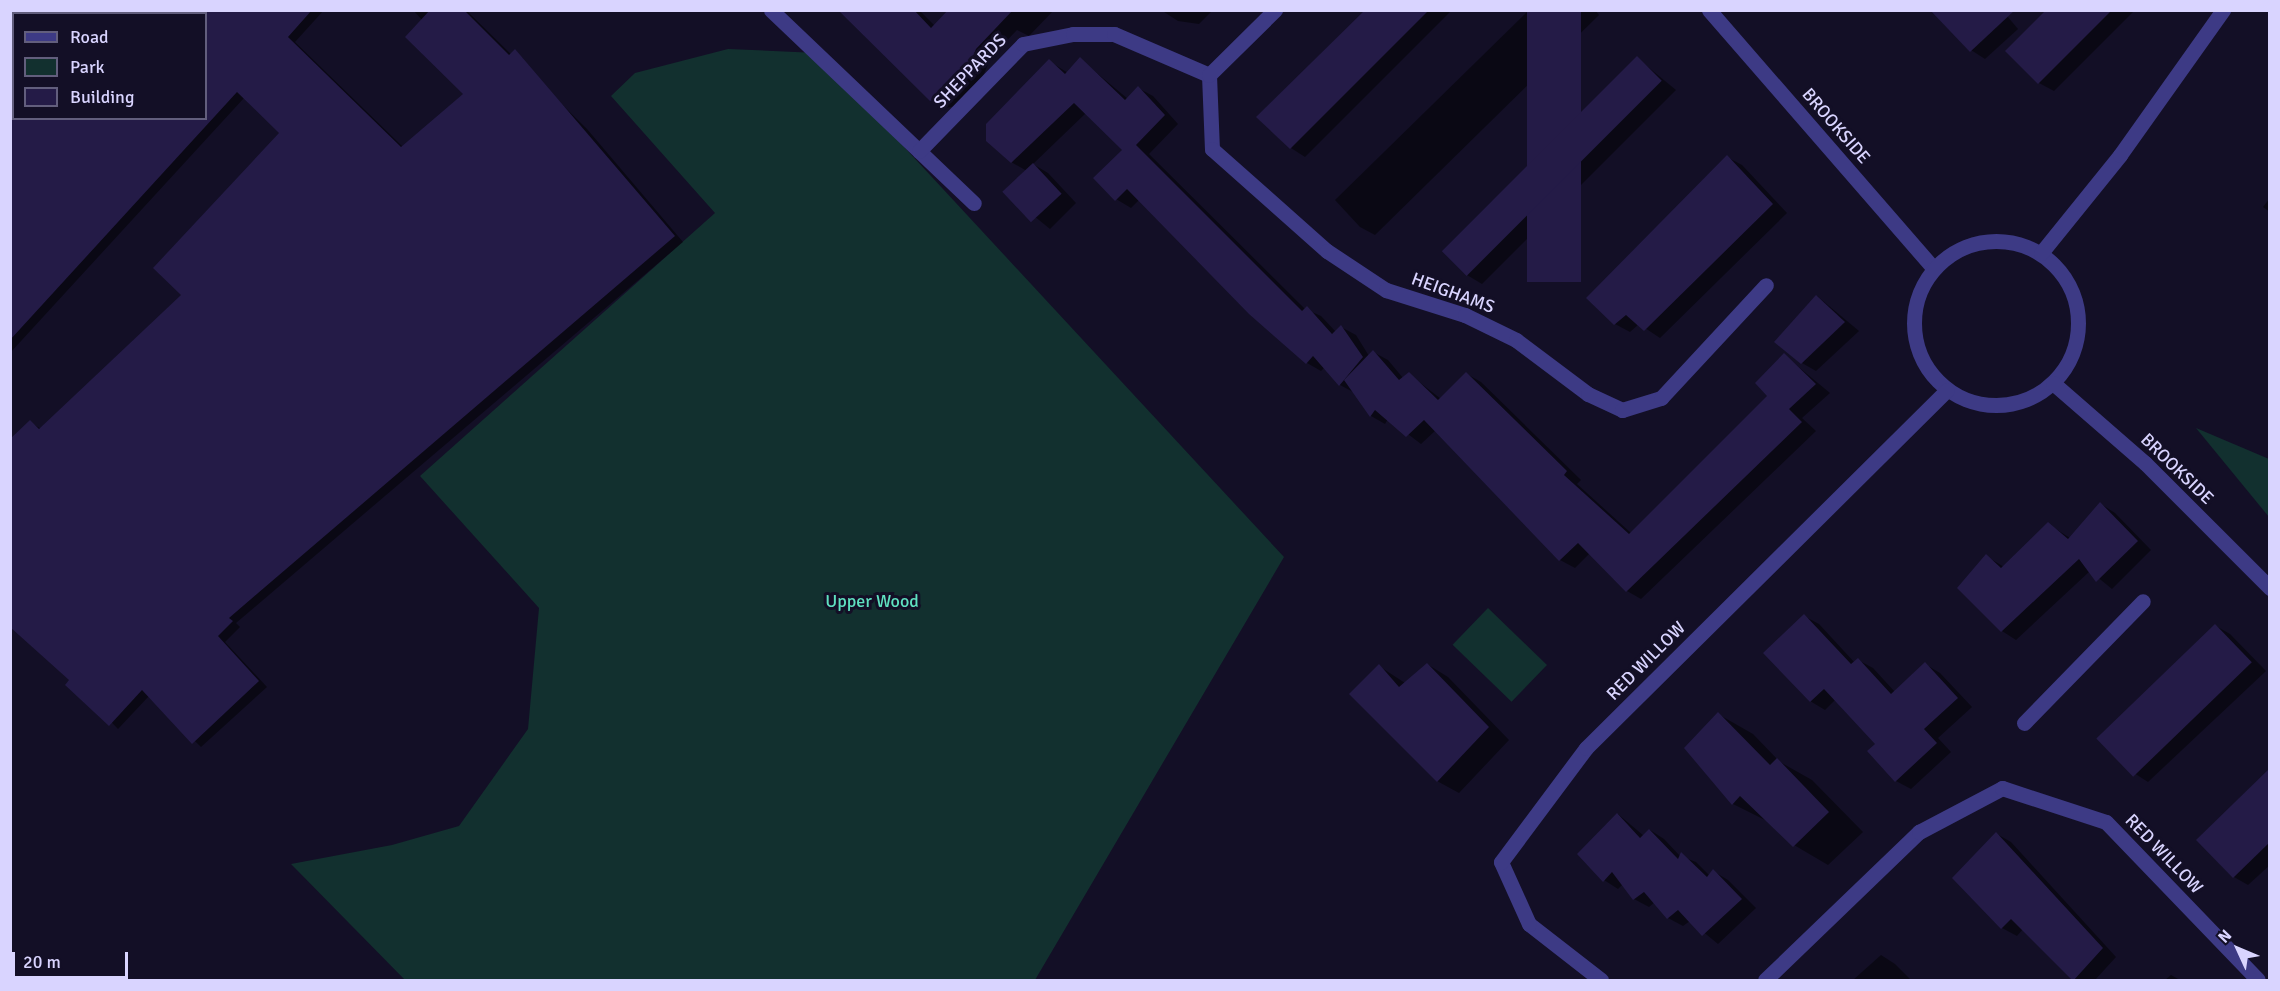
<!DOCTYPE html>
<html>
<head>
<meta charset="utf-8">
<style>
  body { margin:0 }
  #map { position:relative; width:2280px; height:991px; overflow:hidden; background:#130f26; font-family:Signika,sans-serif }
  div>[style] { position:absolute }
  .green>* { inset:0; background:#12302f; transform-origin:0 0 }
  .shadow>* { inset:0; background:#0007 }
  .building>* { inset:0; background:#241b47; transform-origin:0 0 }
  .minor>* { height:15px; margin:-7.5px; padding:0 7.5px; transform-origin:7.5px; border-radius:7.5px; background:#3d3a85 }
  .minor>.ring { margin:-7.5px; padding:0; box-sizing:content-box; background:none; border:15px solid #3d3a85; border-radius:50% }
  span { translate:-50% -50%; white-space:nowrap; text-align:center; line-height:1.15; -webkit-text-stroke:6px #130f26; paint-order:stroke }
  .street-label { font-size:18px; color:#d9d4ff }
  .park-label { font-size:18px; color:#5fe0c0 }
  .frame { position:absolute; inset:0; border:12px solid #d9d4ff; pointer-events:none }
  .legend { position:absolute; left:12px; top:12px; width:195px; height:108px; box-sizing:border-box; background:#130f26; border:2px solid #625e7d; margin:0; padding:8px 10px; list-style:none; font-size:18px; color:#d9d4ff }
  .legend li { display:flex; align-items:center; gap:12px; height:30px }
  .legend b { width:30px; border:2px solid #625e7d }
  .north { position:absolute; left:2208px; top:919px; width:60px; height:60px; -webkit-text-stroke:4px #130f26; paint-order:stroke; rotate:314deg; font-size:16px; font-weight:700; line-height:24px; text-align:center; color:#d9d4ff }
  .north::after { content:''; display:block; margin:auto; width:21px; height:27px; background:#d9d4ff; clip-path:polygon(50% 0,100% 100%,50% 72%,0 100%) }
  .scale { position:absolute; left:12px; top:952px; width:116px; height:27px; box-sizing:border-box; border:3px solid #d9d4ff; border-top:0; padding-left:8px; font-size:18px; line-height:21px; white-space:nowrap; color:#d9d4ff; -webkit-text-stroke:4px #130f26; paint-order:stroke }
</style>
</head>
<body>
<div id="map">
  <div class="green">
    <i style="clip-path:polygon(728px 49px,817px 53px,1284px 557px,1035px 980px,405px 980px,291px 864px,392px 845px,459px 826px,528px 729px,539px 608px,420px 476px,715px 213px,611px 96px,635px 73px)"></i>
    <i style="clip-path:polygon(2196px 428px,2269px 459px,2269px 517px)"></i>
    <i style="left:1488px;top:608px;width:82px;height:51px;rotate:44deg"></i>
  </div>
  <div class="shadow">
    <i style="clip-path:polygon(evenodd,10px 10px,324px 10px,295px 42px,403px 147px,466px 94px,423px 21px,413px 10px,466px 10px,587px 129px,683px 242px,236px 623px,240px 627px,225px 642px,267px 687px,201px 747px,149px 696px,118px 729px,71px 680px,30px 422px,41px 429px,183px 295px,281px 133px,244px 98px,10px 353px,10px 10px,14px 14px,206px 14px,206px 118px,14px 118px,14px 14px)"></i>
    <i style="clip-path:polygon(840px 10px,919px 10px,935px 26px,950px 10px,1054px 10px,1029px 36px,1017px 30px,991px 57px,972px 103px,946px 108px,931px 99px)"></i>
    <i style="clip-path:polygon(1161px 10px,1213px 10px,1199px 24px,1178px 21px)"></i>
    <i style="clip-path:polygon(1367px 10px,1452px 10px,1305px 157px,1291px 148px)"></i>
    <i style="clip-path:polygon(1529px 10px,1595px 10px,1599px 15px,1375px 235px,1360px 227px,1335px 200px)"></i>
    <i style="clip-path:polygon(2002px 10px,2018px 29px,1985px 59px,1971px 50px)"></i>
    <i style="clip-path:polygon(2048px 10px,2135px 10px,2054px 91px,2039px 83px,2008px 51px)"></i>
    <i style="clip-path:polygon(1637px 58px,1676px 90px,1482px 284px,1467px 275px)"></i>
    <i style="clip-path:polygon(1080px 59px,1128px 99px,1138px 88px,1153px 96px,1178px 124px,1149px 154px,1305px 309px,1321px 316px,1336px 332px,1341px 327px,1356px 335px,1369px 356px,1373px 352px,1388px 360px,1403px 378px,1409px 374px,1441px 399px,1467px 374px,1481px 382px,1581px 480px,1577px 484px,1631px 533px,1769px 396px,1784px 355px,1830px 393px,1802px 418px,1816px 431px,1641px 599px,1627px 591px,1590px 553px,1575px 568px,1560px 560px,1436px 430px,1421px 444px,1388px 419px,1385px 424px,1371px 416px,1355px 393px,1340px 385px,1325px 367px,1321px 371px,1307px 363px,1140px 199px,1131px 208px,1116px 199px,1124px 150px,1086px 113px,1033px 164px,1048px 173px,1076px 203px,1050px 229px,1006px 193px,1027px 171px,1011px 162px,1049px 61px,1068px 73px)"></i>
    <i style="clip-path:polygon(1727px 157px,1742px 165px,1787px 213px,1660px 338px,1639px 324px,1630px 332px,1615px 324px)"></i>
    <i style="clip-path:polygon(2270px 198px,2270px 212px,2263px 207px)"></i>
    <i style="clip-path:polygon(1817px 296px,1859px 331px,1816px 371px,1802px 363px)"></i>
    <i style="clip-path:polygon(2101px 504px,2115px 513px,2151px 550px,2112px 589px,2090px 571px,2016px 640px,2002px 631px,1986px 556px,2004px 567px,2048px 524px,2070px 538px)"></i>
    <i style="clip-path:polygon(1804px 616px,1819px 624px,1855px 663px,1858px 660px,1873px 668px,1895px 692px,1925px 664px,1940px 673px,1972px 707px,1938px 738px,1951px 752px,1911px 789px,1896px 781px,1869px 751px,1877px 744px,1836px 699px,1825px 710px,1810px 701px)"></i>
    <i style="clip-path:polygon(2216px 626px,2230px 634px,2266px 671px,2148px 782px,2134px 773px)"></i>
    <i style="clip-path:polygon(1427px 664px,1448px 677px,1509px 740px,1459px 793px,1437px 781px,1379px 666px,1405px 683px)"></i>
    <i style="clip-path:polygon(1718px 714px,1753px 734px,1780px 762px,1812px 780px,1863px 832px,1828px 865px,1794px 845px,1769px 822px,1733px 804px)"></i>
    <i style="clip-path:polygon(2270px 770px,2270px 865px,2248px 885px,2234px 877px)"></i>
    <i style="clip-path:polygon(1618px 814px,1644px 836px,1650px 830px,1664px 839px,1680px 856px,1696px 862px,1710px 876px,1713px 871px,1728px 880px,1756px 908px,1718px 944px,1690px 921px,1683px 926px,1668px 918px,1655px 902px,1649px 907px,1634px 899px,1623px 884px,1618px 889px,1604px 880px)"></i>
    <i style="clip-path:polygon(1997px 834px,2011px 842px,2116px 957px,2095px 980px,2074px 980px,2023px 929px,2017px 936px,2002px 928px)"></i>
    <i style="clip-path:polygon(1881px 955px,1895px 964px,1911px 980px,1853px 980px)"></i>
    <i style="clip-path:polygon(2171px 975px,2180px 980px,2165px 980px)"></i>
  </div>
  <div class="building">
    <i style="clip-path:polygon(206px 10px,312px 10px,288px 37px,401px 147px,463px 94px,405px 37px,430px 10px,464px 10px,509px 55px,515px 49px,675px 236px,229px 618px,233px 621px,218px 636px,259px 681px,192px 744px,142px 690px,109px 726px,65px 685px,69px 680px,10px 627px,10px 439px,30px 420px,39px 429px,181px 295px,153px 268px,279px 133px,237px 92px,10px 340px,10px 118px,206px 118px)"></i>
    <i style="clip-path:polygon(838px 10px,914px 10px,931px 28px,948px 10px,1013px 10px,976px 49px,957px 96px,930px 101px)"></i>
    <i style="clip-path:polygon(1365px 10px,1429px 10px,1290px 149px,1256px 117px)"></i>
    <i style="left:1527px;top:10px;width:54px;height:272px"></i>
    <i style="clip-path:polygon(1930px 10px,2015px 10px,1970px 52px)"></i>
    <i style="clip-path:polygon(2046px 10px,2112px 10px,2038px 84px,2005px 51px)"></i>
    <i style="left:1637px;top:56px;width:35px;height:276px;rotate:45deg"></i>
    <i style="clip-path:polygon(1080px 57px,1125px 100px,1138px 86px,1165px 115px,1136px 145px,1302px 311px,1307px 306px,1332px 334px,1341px 325px,1363px 357px,1339px 386px,1313px 356px,1306px 364px,1249px 314px,1127px 189px,1115px 201px,1093px 178px,1122px 150px,1074px 103px,1011px 163px,986px 141px,986px 124px,1049px 59px,1065px 74px)"></i>
    <i style="clip-path:polygon(1727px 155px,1773px 204px,1644px 331px,1626px 315px,1614px 325px,1586px 298px)"></i>
    <i style="left:1033px;top:163px;width:42px;height:42px;rotate:47deg"></i>
    <i style="clip-path:polygon(1816px 295px,1845px 322px,1801px 364px,1774px 342px)"></i>
    <i style="clip-path:polygon(1373px 350px,1399px 380px,1409px 372px,1438px 400px,1466px 372px,1567px 471px,1564px 475px,1629px 534px,1767px 396px,1755px 383px,1784px 353px,1816px 384px,1789px 409px,1802px 422px,1626px 592px,1578px 543px,1559px 561px,1424px 420px,1406px 437px,1375px 410px,1370px 417px,1344px 380px)"></i>
    <i style="clip-path:polygon(2100px 502px,2138px 541px,2096px 582px,2079px 559px,2001px 632px,1957px 588px,1986px 554px,2001px 568px,2048px 522px,2068px 539px)"></i>
    <i style="clip-path:polygon(1804px 614px,1851px 664px,1858px 658px,1891px 694px,1925px 662px,1958px 698px,1924px 729px,1937px 743px,1895px 782px,1867px 751px,1875px 744px,1824px 689px,1810px 702px,1763px 653px)"></i>
    <i style="left:2215px;top:624px;width:53px;height:165px;rotate:46deg"></i>
    <i style="clip-path:polygon(1427px 663px,1489px 727px,1437px 782px,1349px 694px,1379px 664px,1399px 687px)"></i>
    <i style="clip-path:polygon(1718px 712px,1770px 765px,1777px 758px,1829px 812px,1793px 847px,1740px 796px,1732px 805px,1684px 748px)"></i>
    <i style="clip-path:polygon(2270px 768px,2270px 842px,2233px 878px,2196px 840px)"></i>
    <i style="clip-path:polygon(1617px 813px,1640px 838px,1649px 829px,1678px 859px,1681px 852px,1707px 877px,1713px 869px,1742px 899px,1702px 936px,1678px 910px,1667px 919px,1644px 892px,1633px 900px,1612px 872px,1603px 882px,1577px 854px)"></i>
    <i style="clip-path:polygon(1996px 832px,2103px 948px,2073px 981px,2011px 919px,2001px 929px,1952px 878px)"></i>
  </div>
  <div class="minor">
    <i style="left:771px;top:10px;width:280px;rotate:43.6deg"></i>
    <i style="left:1709px;top:10px;width:342px;rotate:49deg"></i>
    <i style="left:1209px;top:75px;width:74px;rotate:87.7deg"></i>
    <i style="left:1212px;top:149px;width:154px;rotate:41.6deg"></i>
    <i style="left:1327px;top:251px;width:71px;rotate:33.5deg"></i>
    <i style="left:1386px;top:290px;width:83px;rotate:17.6deg"></i>
    <i style="left:1465px;top:315px;width:57px;rotate:26.1deg"></i>
    <i style="left:1516px;top:340px;width:90px;rotate:36.9deg"></i>
    <i style="left:1588px;top:394px;width:38px;rotate:25deg"></i>
    <i style="left:1622px;top:410px;width:41px;rotate:-17.1deg"></i>
    <i style="left:1661px;top:398px;width:154px;rotate:-47.1deg"></i>
    <i style="left:919px;top:151px;width:149px;rotate:-45.8deg"></i>
    <i style="left:1023px;top:44px;width:51px;rotate:-11.3deg"></i>
    <i style="left:1073px;top:34px;width:41px"></i>
    <i style="left:1114px;top:34px;width:103px;rotate:23.3deg"></i>
    <i style="left:1209px;top:75px;width:93px;rotate:-44.6deg"></i>
    <i class="ring" style="left:1914px;top:241px;width:149px;height:149px"></i>
    <i style="left:2041px;top:253px;width:126px;rotate:-51.1deg"></i>
    <i style="left:2120px;top:155px;width:178px;rotate:-54.6deg"></i>
    <i style="left:2053px;top:383px;width:122px;rotate:41deg"></i>
    <i style="left:2145px;top:463px;width:177px;rotate:45deg"></i>
    <i style="left:2024px;top:723px;width:170px;rotate:-45.7deg"></i>
    <i style="left:1601px;top:980px;width:91px;rotate:-142.1deg"></i>
    <i style="left:1529px;top:924px;width:68px;rotate:-114.3deg"></i>
    <i style="left:1501px;top:862px;width:142px;rotate:-53.3deg"></i>
    <i style="left:1586px;top:748px;width:508px;rotate:-44.76deg"></i>
    <i style="left:1765px;top:980px;width:214px;rotate:-43.9deg"></i>
    <i style="left:1919px;top:832px;width:94px;rotate:-27.9deg"></i>
    <i style="left:2002px;top:788px;width:109px;rotate:18.1deg"></i>
    <i style="left:2106px;top:822px;width:219px;rotate:46.1deg"></i>
  </div>
  <div class="street-label">
    <span style="left:970px;top:71px;rotate:-46deg">SHEPPARDS</span>
    <span style="left:1836px;top:126px;rotate:49deg">BROOKSIDE</span>
    <span style="left:1453px;top:293px;rotate:20deg">HEIGHAMS</span>
    <span style="left:2177px;top:469px;rotate:44deg">BROOKSIDE</span>
    <span style="left:1646px;top:661px;rotate:-45deg">RED WILLOW</span>
    <span style="left:2164px;top:854px;rotate:46deg">RED WILLOW</span>
  </div>
  <div class="park-label">
    <span style="left:872px;top:601px">Upper Wood</span>
  </div>
  <div class="frame"></div>
  <ul class="legend">
  <li><b style="height:8px;background:#3d3a85"></b>Road</li>
  <li><b style="height:16px;background:#12302f"></b>Park</li>
  <li><b style="height:16px;background:#241b47"></b>Building</li>
  </ul>
  <div class="north">N</div>
  <div class="scale">20 m</div>
</div>
</body>
</html>
